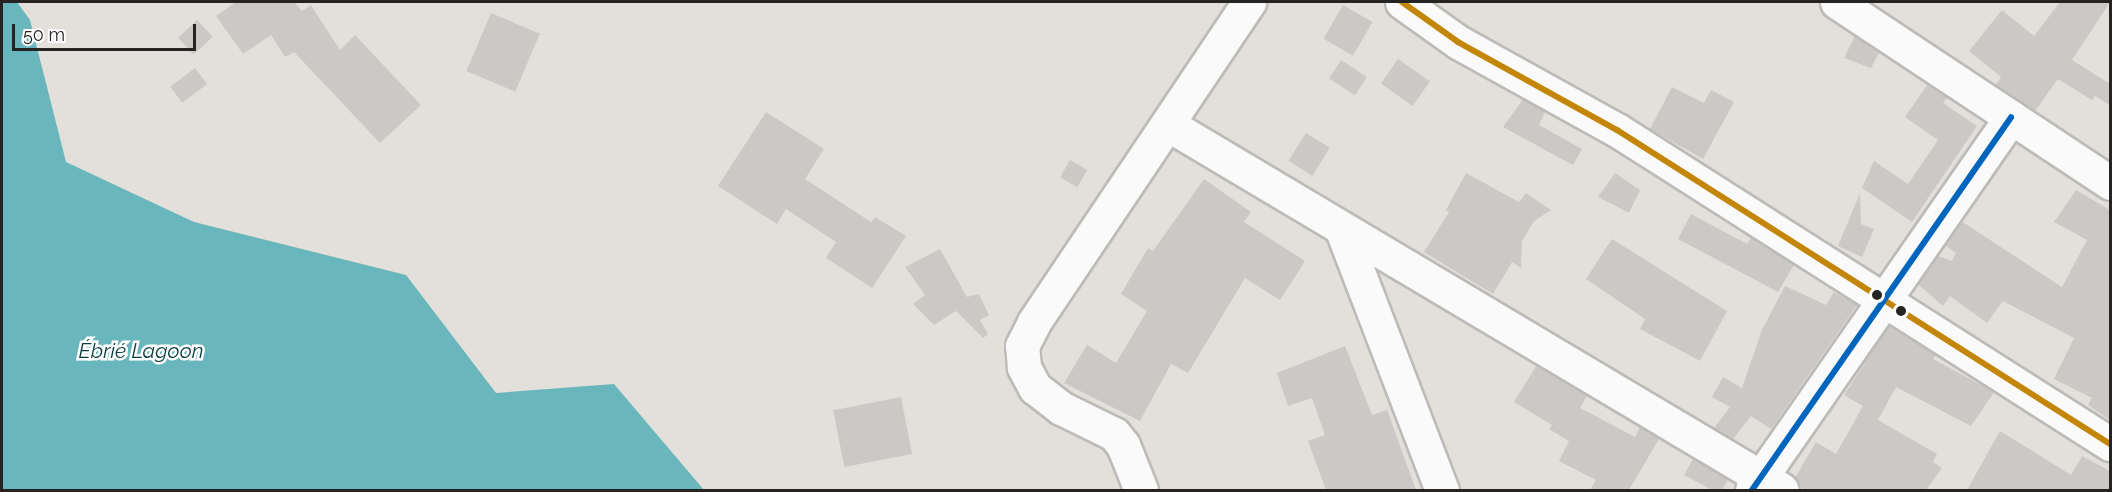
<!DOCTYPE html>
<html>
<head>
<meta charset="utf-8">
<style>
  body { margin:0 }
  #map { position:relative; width:2112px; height:492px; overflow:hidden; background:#e3e0dc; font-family:Raleway,sans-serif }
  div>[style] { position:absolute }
  .water>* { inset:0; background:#69b7bc }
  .building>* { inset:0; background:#cbc8c5; transform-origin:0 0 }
  .roads { filter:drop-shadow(2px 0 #bcbbb8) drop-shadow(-2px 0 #bcbbb8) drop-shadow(0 2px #bcbbb8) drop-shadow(0 -2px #bcbbb8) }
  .minor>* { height:33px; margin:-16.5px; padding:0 16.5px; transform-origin:16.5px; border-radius:16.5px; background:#fbfafa }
  .bus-1>* { height:6px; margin:-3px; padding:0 3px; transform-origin:3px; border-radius:3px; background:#c38608 }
  .bus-2>* { height:6px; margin:-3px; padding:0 3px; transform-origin:3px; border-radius:3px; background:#0065bd }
  .dots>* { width:16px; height:16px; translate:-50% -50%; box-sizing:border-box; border:3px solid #fff; border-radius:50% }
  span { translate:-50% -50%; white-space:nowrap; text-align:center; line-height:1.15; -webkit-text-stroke:5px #fff; paint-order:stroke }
  .water-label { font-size:21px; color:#0b3e42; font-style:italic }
  .frame { position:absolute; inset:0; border:3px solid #262422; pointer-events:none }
  .scale { position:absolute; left:12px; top:24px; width:184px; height:27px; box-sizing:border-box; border:3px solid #262422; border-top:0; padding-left:8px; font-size:18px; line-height:21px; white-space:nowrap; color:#262422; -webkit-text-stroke:4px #fff; paint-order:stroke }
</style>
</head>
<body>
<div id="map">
  <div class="water">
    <i style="clip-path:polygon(2px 2px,17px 2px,30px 20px,66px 162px,194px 222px,406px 275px,496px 393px,614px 384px,704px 490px,2px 490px)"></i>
  </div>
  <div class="building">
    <i style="clip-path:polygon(236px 2px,294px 2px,302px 11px,311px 5px,340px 50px,355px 35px,421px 105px,380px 143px,294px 52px,285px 57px,271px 35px,243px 54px,216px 16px)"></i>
    <i style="clip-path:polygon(2060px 2px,2110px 2px,2072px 60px,2110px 84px,2110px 105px,2095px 96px,2092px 100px,2058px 79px,2035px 111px,1996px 85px,2001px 77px,1969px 51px,2002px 10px,2034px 36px)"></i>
    <i style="left:1343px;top:5px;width:34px;height:39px;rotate:30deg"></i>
    <i style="left:491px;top:13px;width:53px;height:63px;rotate:23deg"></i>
    <i style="left:197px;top:20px;width:23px;height:26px;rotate:47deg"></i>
    <i style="clip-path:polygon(1855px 36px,1879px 53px,1871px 68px,1844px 58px)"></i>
    <i style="left:1398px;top:59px;width:39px;height:30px;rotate:35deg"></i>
    <i style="left:1341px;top:60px;width:31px;height:22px;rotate:33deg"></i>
    <i style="left:195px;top:68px;width:20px;height:31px;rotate:53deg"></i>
    <i style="clip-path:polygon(1927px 85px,1947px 98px,1943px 103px,1977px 126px,1912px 222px,1862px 188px,1874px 161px,1908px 184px,1938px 140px,1905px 117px)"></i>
    <i style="clip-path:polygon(1672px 87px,1704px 103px,1711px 90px,1734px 102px,1703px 159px,1650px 129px)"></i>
    <i style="clip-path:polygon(1523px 99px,1545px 112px,1539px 125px,1582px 149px,1573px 165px,1503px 127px)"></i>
    <i style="clip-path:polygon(766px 112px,824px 149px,805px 179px,871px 222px,875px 217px,906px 236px,872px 288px,826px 258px,836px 242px,786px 209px,777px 224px,718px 186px)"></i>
    <i style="left:1306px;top:133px;width:28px;height:33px;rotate:32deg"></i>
    <i style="left:1070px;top:160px;width:20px;height:20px;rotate:30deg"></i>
    <i style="clip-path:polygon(1466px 173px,1519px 202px,1526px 193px,1551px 210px,1534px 221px,1522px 241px,1521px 268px,1512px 262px,1493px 294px,1424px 252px,1449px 212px,1446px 210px)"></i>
    <i style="clip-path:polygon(1615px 173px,1640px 190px,1629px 213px,1598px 197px)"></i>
    <i style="clip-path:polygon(1204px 179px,1251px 212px,1244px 222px,1305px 261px,1280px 300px,1245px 278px,1188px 373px,1171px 364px,1140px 421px,1064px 383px,1087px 345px,1116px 363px,1147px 311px,1121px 294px,1148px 248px,1153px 251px)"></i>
    <i style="clip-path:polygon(2076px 190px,2110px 210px,2110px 420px,2088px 405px,2092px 398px,2054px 379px,2074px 338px,2003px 301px,1987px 323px,1950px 296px,1943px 306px,1918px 284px,1938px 256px,1952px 261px,1956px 253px,1945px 245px,1961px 221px,2062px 287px,2087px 240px,2054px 222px)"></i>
    <i style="clip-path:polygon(1860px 193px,1861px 224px,1874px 229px,1862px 257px,1838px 246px)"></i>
    <i style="clip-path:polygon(1691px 214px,1747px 244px,1751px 238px,1794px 265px,1778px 292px,1678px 239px)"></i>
    <i style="clip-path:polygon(1612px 239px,1727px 311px,1700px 361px,1640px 329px,1645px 319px,1586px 279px)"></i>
    <i style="clip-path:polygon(940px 249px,967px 297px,979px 294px,989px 315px,980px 320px,988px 334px,983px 338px,956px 311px,934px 325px,913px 304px,925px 295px,905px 267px)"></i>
    <i style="clip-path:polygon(1785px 286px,1826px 305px,1834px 292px,1857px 305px,1771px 429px,1751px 416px,1733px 439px,1714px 428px,1730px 407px,1712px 397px,1723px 377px,1742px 388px,1762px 330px)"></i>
    <i style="clip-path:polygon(1889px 326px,1936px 355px,1933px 359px,1994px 392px,1971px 426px,1896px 387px,1878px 420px,1937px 454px,1933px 462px,1942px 468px,1926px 490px,1804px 490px,1795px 478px,1816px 442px,1836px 454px,1863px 406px,1844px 395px)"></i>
    <i style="clip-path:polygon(1345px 346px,1372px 415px,1387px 410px,1416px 490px,1326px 490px,1308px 441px,1325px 435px,1312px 398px,1288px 406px,1277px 373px)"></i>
    <i style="clip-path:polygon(1536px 366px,1587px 396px,1580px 408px,1635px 437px,1640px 427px,1659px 439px,1629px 490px,1590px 490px,1596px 480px,1559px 461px,1569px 441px,1549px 429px,1552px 425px,1514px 402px)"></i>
    <i style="left:901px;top:397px;width:58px;height:69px;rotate:79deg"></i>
    <i style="clip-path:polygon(2000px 431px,2071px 475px,2082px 456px,2110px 471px,2110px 490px,1967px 490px)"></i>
    <i style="clip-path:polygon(1693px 459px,1728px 480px,1722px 490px,1712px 490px,1684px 475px)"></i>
  </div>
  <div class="roads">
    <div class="minor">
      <i style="left:1402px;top:2px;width:69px;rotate:35.5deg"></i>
      <i style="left:1458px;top:42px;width:182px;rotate:29deg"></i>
      <i style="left:1617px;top:130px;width:585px;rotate:32.49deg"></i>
      <i style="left:1837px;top:2px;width:328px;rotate:33.5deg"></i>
      <i style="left:1169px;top:125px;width:713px;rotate:30.77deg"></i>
      <i style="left:1342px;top:230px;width:279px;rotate:69deg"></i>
      <i style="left:1141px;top:490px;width:48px;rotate:-111.8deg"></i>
      <i style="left:1123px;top:445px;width:14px;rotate:-129deg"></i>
      <i style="left:1114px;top:434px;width:59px;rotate:-153.9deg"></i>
      <i style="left:1061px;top:408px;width:33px;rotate:-142deg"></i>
      <i style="left:1035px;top:388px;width:24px;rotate:-118deg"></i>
      <i style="left:1024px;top:367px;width:21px;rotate:-95deg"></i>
      <i style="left:1022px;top:346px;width:27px;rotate:-63deg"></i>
      <i style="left:1034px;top:322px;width:386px;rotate:-56.1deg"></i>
      <i style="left:1752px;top:490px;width:454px;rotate:-55.2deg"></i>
    </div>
  </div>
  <div class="bus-1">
    <i style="left:1402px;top:2px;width:69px;rotate:35.5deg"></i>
    <i style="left:1458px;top:42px;width:182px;rotate:29deg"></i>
    <i style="left:1617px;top:130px;width:585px;rotate:32.49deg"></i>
  </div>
  <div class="bus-2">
    <i style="left:1752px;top:490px;width:454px;rotate:-55.2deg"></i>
  </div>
  <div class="dots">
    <i style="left:1877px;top:295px;background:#262422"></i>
    <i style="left:1901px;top:311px;background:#262422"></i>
  </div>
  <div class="water-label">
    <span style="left:141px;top:351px">Ébrié Lagoon</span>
  </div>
  <div class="frame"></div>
  <div class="scale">50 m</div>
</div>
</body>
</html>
